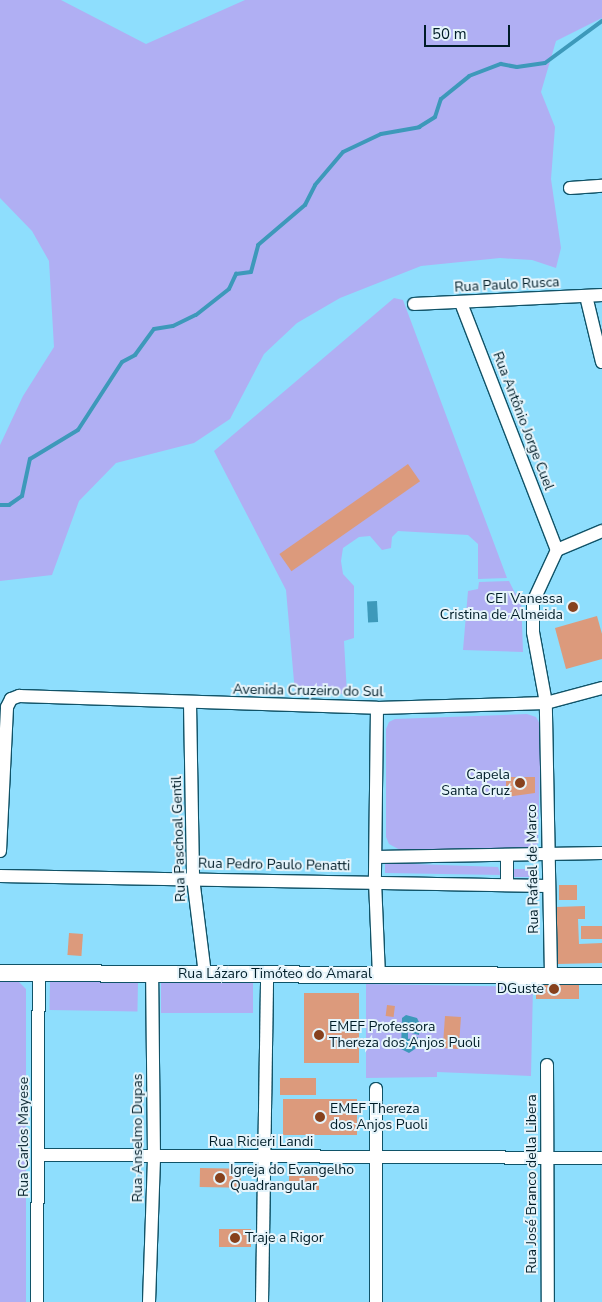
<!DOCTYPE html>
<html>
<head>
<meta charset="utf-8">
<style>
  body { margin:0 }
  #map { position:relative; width:602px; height:1302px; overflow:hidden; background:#8edefd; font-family:"Nunito Sans",sans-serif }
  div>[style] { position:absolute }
  .green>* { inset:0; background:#b0aff3; transform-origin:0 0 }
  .water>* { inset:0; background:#3d99ba; transform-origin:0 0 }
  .stream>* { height:4px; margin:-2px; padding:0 2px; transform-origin:2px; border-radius:2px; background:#3d99ba }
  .building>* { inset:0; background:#dc9a7c; transform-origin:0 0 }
  .roads { filter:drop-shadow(1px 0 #105368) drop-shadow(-1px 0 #105368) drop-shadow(0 1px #105368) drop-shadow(0 -1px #105368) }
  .minor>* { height:12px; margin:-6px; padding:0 6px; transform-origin:6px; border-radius:6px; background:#fff }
  .major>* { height:16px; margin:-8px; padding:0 8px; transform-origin:8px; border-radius:8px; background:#fff }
  .dots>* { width:14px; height:14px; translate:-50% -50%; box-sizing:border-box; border:2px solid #e5f4fb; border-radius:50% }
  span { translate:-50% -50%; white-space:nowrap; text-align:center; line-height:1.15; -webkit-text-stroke:4px #e5f4fb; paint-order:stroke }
  .street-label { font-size:14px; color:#001d28 }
  .poi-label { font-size:14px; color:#001d28 }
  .right { translate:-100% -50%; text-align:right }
  .left { translate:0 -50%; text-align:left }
  .scale { position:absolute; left:424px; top:25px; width:86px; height:22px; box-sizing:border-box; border:2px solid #001d28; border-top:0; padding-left:6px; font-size:15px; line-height:18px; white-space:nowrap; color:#001d28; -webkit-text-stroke:4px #e5f4fb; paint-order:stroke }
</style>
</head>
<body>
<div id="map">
  <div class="green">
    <i style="clip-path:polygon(0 0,61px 0,146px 44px,245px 0,602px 0,602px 18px,556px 41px,541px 92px,555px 127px,551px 179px,561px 248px,556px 268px,532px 260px,500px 258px,421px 266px,340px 298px,297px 323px,264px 354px,230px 419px,194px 443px,116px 463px,79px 501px,52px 575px,0 581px,0 445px,23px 396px,54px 347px,49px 261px,32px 231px,0 198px)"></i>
    <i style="clip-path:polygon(394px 298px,403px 300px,507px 578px,478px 579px,478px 544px,468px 535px,398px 531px,392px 537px,391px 548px,382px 550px,370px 536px,359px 537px,343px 548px,341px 561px,343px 574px,354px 586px,354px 638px,344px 641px,347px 694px,295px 693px,286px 590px,214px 451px)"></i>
    <i style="clip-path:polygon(509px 581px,515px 593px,521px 596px,523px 652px,463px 650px,468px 591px,478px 589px,479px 582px)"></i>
    <i style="clip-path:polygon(527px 714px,536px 717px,541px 726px,538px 844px,531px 848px,402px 851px,389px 844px,386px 837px,386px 729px,389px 722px,395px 719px)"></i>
    <i style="clip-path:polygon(385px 863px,498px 867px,501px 875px,385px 873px)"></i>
    <i style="left:513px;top:869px;width:24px;height:8px"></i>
    <i style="clip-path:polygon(16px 979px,26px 989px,26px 1302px,0 1302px,0 980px)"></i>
    <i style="left:50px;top:980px;width:88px;height:30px;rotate:1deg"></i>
    <i style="left:161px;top:982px;width:92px;height:31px"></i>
    <i style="clip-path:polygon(366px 984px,533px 987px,531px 1076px,437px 1072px,437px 1077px,366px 1078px)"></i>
  </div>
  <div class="water">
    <i style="left:377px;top:601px;width:21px;height:10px;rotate:87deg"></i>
    <i style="clip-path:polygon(406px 1015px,417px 1018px,420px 1024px,419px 1035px,408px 1032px,408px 1039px,418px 1037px,415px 1049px,409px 1053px,401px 1049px,402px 1018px)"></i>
  </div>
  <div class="stream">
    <i style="left:0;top:505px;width:9px"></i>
    <i style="left:9px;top:505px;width:16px;rotate:-35deg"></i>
    <i style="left:22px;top:496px;width:38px;rotate:-78deg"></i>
    <i style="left:30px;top:459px;width:56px;rotate:-31.1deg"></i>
    <i style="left:78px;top:430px;width:81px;rotate:-57.1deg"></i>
    <i style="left:122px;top:362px;width:15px;rotate:-28deg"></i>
    <i style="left:135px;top:355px;width:32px;rotate:-54deg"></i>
    <i style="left:154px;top:329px;width:19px;rotate:-9deg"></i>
    <i style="left:173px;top:326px;width:25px;rotate:-26deg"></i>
    <i style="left:196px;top:315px;width:42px;rotate:-38.2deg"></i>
    <i style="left:229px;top:289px;width:17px;rotate:-65deg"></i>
    <i style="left:236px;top:274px;width:15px;rotate:-8deg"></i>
    <i style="left:251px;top:272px;width:28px;rotate:-75deg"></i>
    <i style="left:258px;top:245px;width:62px;rotate:-40.4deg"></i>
    <i style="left:305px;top:205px;width:22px;rotate:-63deg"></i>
    <i style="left:315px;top:185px;width:43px;rotate:-49.7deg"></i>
    <i style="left:343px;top:152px;width:42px;rotate:-25.3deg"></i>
    <i style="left:381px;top:134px;width:39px;rotate:-10deg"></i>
    <i style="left:419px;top:127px;width:19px;rotate:-32deg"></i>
    <i style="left:435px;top:117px;width:19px;rotate:-72deg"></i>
    <i style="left:441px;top:99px;width:36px;rotate:-39deg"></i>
    <i style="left:469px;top:76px;width:34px;rotate:-21deg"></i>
    <i style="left:501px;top:64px;width:16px;rotate:11deg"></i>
    <i style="left:517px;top:67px;width:28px;rotate:-8deg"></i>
    <i style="left:545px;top:63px;width:71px;rotate:-36.4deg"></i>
  </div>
  <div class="building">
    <i style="left:408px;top:464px;width:21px;height:157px;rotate:55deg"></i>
    <i style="clip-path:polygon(597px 616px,602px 634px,602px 659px,566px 669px,555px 628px)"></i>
    <i style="clip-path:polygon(506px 777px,535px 777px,535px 793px,506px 797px)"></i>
    <i style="left:559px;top:885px;width:18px;height:15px"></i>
    <i style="clip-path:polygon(585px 906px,585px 919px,578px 919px,579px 944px,602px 943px,602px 963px,558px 964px,556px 907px)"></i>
    <i style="left:602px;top:926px;width:13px;height:21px;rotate:90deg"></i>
    <i style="left:69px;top:933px;width:14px;height:22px;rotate:4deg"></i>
    <i style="left:579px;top:982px;width:17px;height:43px;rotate:90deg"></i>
    <i style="left:304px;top:993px;width:55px;height:70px"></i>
    <i style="left:387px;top:1005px;width:8px;height:11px;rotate:7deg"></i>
    <i style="left:445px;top:1016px;width:16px;height:32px;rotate:4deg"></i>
    <i style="left:280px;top:1078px;width:36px;height:17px"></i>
    <i style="left:357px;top:1099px;width:36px;height:74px;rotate:90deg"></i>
    <i style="left:200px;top:1168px;width:41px;height:19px;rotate:1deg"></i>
    <i style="left:289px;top:1176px;width:30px;height:14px"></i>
    <i style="left:251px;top:1229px;width:18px;height:32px;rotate:90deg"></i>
  </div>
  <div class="roads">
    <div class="minor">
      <i style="left:570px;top:188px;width:32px;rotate:-4deg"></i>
      <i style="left:586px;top:296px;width:68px;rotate:76.4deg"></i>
      <i style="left:461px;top:303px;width:265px;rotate:68.8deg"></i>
      <i style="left:414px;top:304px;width:188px;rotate:-2.7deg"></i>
      <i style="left:190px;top:703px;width:175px;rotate:89deg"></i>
      <i style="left:193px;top:878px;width:97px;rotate:82.9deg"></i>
      <i style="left:377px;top:708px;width:173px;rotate:90.7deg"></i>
      <i style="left:375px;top:881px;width:94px;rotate:87.6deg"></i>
      <i style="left:0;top:851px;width:144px;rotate:-87.2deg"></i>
      <i style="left:7px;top:707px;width:9px;rotate:-63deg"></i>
      <i style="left:11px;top:699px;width:9px;rotate:-21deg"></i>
      <i style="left:19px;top:696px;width:358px;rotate:1.9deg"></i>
      <i style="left:377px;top:708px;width:169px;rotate:-1.7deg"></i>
      <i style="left:546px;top:703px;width:58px;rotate:-15deg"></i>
      <i style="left:507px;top:856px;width:28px;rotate:90deg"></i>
      <i style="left:376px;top:857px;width:226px;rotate:-1deg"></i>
      <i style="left:0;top:876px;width:548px;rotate:1.05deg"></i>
      <i style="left:551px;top:975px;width:272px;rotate:-91.1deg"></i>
      <i style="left:546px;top:703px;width:72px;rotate:-100.4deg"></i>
      <i style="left:533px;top:632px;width:30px;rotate:-90deg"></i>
      <i style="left:533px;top:602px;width:57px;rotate:-65.2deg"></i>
      <i style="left:557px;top:550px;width:49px;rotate:-22.9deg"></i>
      <i style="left:547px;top:1065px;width:237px;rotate:89.8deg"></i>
      <i style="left:40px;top:1155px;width:562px;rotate:0.31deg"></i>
      <i style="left:37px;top:1302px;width:330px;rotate:-89.7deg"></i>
      <i style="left:149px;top:1302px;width:146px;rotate:-88deg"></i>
      <i style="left:154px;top:1156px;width:182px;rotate:-90.6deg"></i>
      <i style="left:262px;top:1302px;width:328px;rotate:-89.1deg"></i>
      <i style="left:376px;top:1302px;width:213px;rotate:-90deg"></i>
    </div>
    <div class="major">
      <i style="left:0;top:973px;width:602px;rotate:0.29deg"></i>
    </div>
  </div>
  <div class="dots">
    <i style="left:573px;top:607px;background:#87411d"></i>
    <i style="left:520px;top:783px;background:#87411d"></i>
    <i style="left:554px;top:989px;background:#87411d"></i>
    <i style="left:319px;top:1035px;background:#87411d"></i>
    <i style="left:320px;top:1117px;background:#87411d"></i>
    <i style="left:220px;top:1178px;background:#87411d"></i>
    <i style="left:235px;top:1238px;background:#87411d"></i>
  </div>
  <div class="street-label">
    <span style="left:507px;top:285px;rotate:-3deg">Rua Paulo Rusca</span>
    <span style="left:523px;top:421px;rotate:69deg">Rua Antônio Jorge Cuel</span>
    <span style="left:308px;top:691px;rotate:1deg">Avenida Cruzeiro do Sul</span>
    <span style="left:179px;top:839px;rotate:-92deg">Rua Paschoal Gentil</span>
    <span style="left:274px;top:865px;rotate:1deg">Rua Pedro Paulo Penatti</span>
    <span style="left:533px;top:869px;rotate:-91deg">Rua Rafael de Marco</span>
    <span style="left:275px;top:974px">Rua Lázaro Timóteo do Amaral</span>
    <span style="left:24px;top:1137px;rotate:-90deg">Rua Carlos Mayese</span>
    <span style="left:138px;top:1138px;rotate:-90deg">Rua Anselmo Dupas</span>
    <span style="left:261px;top:1142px">Rua Ricieri Landi</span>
    <span style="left:532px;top:1184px;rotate:-90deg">Rua José Branco della Libera</span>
  </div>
  <div class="poi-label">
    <span class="right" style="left:563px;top:607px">CEI Vanessa<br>Cristina de Almeida</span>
    <span class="right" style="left:510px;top:783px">Capela<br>Santa Cruz</span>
    <span class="right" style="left:544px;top:989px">DGuste</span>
    <span class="left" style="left:329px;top:1035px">EMEF Professora<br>Thereza dos Anjos Puoli</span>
    <span class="left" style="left:330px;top:1117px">EMEF Thereza<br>dos Anjos Puoli</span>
    <span class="left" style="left:230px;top:1178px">Igreja do Evangelho<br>Quadrangular</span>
    <span class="left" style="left:245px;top:1238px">Traje a Rigor</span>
  </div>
  <div class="scale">50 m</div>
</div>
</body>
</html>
